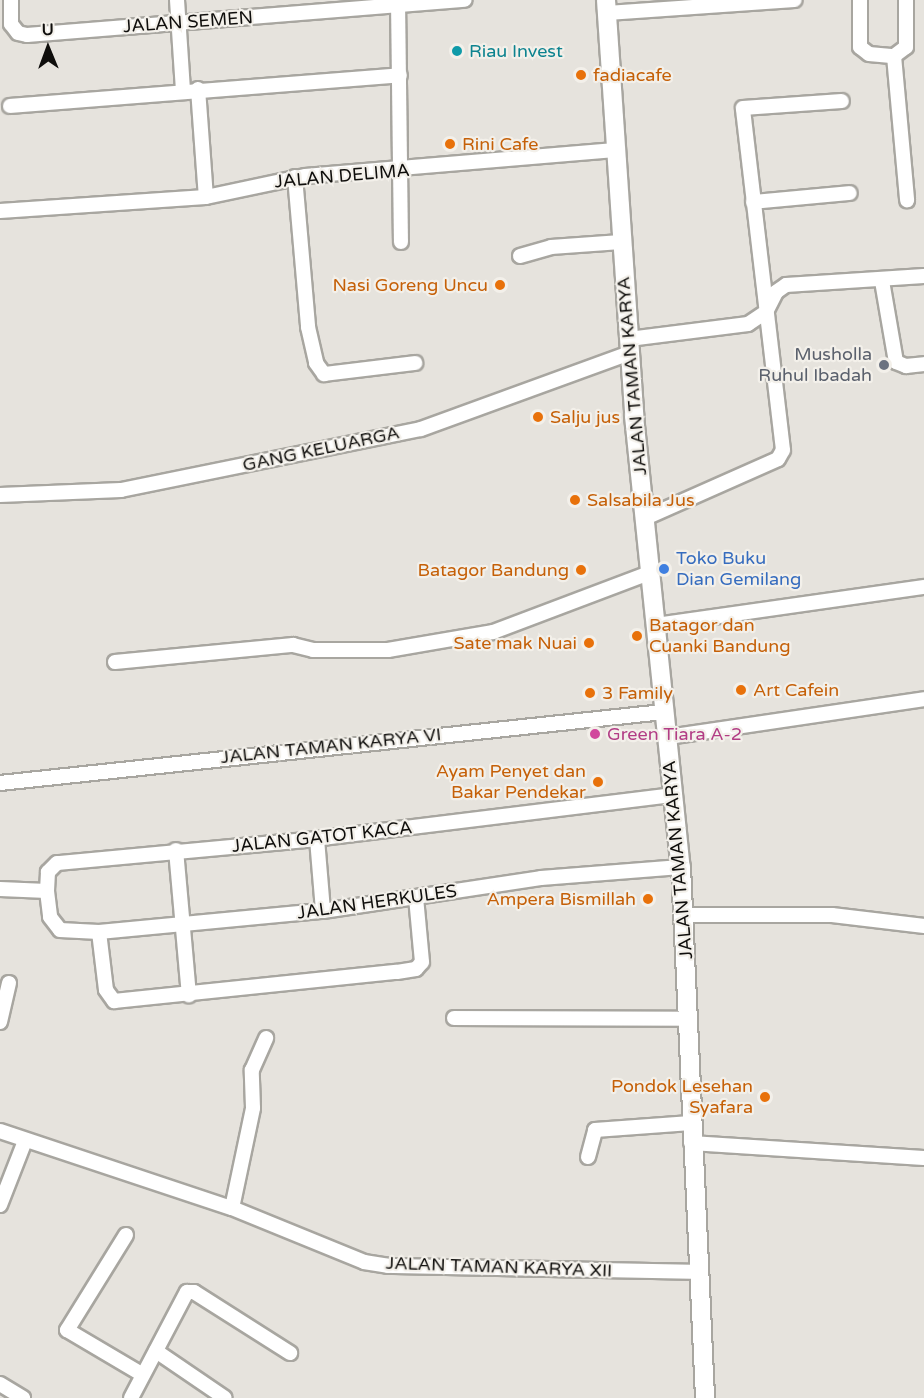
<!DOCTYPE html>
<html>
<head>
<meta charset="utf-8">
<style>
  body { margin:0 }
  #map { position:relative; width:924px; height:1398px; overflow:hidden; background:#e6e3dd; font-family:"Varela Round",sans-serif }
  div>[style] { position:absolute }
  .roads { filter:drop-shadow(2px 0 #a8a6a0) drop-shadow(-2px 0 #a8a6a0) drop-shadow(0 2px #a8a6a0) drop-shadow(0 -2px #a8a6a0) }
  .street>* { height:14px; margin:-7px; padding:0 7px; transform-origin:7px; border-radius:7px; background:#fff }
  .secondary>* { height:18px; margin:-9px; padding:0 9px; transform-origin:9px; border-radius:9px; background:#fff }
  .dots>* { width:16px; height:16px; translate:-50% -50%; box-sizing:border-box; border:3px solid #f3f0ea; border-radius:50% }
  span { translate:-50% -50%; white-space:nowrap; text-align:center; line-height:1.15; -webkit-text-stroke:4.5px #f3f0ea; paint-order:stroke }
  .street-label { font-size:18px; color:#0f0e0c }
  .culture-label { font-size:18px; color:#0d838f }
  .left { translate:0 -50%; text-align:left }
  .food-label { font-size:18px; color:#c56008 }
  .right { translate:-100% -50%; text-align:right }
  .worship-label { font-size:18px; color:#5b616d }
  .shop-label { font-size:18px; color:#366cbe }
  .hotel-label { font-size:18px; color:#b23c85 }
  .north { position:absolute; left:18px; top:18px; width:60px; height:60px; -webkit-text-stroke:4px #f3f0ea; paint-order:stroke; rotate:359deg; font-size:16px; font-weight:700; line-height:24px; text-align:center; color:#0f0e0c }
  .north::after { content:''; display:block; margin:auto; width:21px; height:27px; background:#0f0e0c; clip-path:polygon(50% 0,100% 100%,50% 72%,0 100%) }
</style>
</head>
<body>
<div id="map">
  <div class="roads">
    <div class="street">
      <i style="left:11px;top:0;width:24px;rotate:90deg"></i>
      <i style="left:11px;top:24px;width:11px;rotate:52deg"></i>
      <i style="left:18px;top:33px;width:9px;rotate:13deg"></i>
      <i style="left:27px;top:35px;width:439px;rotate:-4.6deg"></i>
      <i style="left:177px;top:0;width:90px;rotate:86.2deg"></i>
      <i style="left:398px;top:0;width:242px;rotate:89.3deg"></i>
      <i style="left:860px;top:0;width:47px;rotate:90deg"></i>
      <i style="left:860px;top:47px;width:11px;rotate:38deg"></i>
      <i style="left:869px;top:54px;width:25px;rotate:5deg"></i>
      <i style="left:894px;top:56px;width:15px;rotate:-37deg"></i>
      <i style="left:906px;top:47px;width:47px;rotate:-90deg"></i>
      <i style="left:607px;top:13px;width:188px;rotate:-4deg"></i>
      <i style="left:894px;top:56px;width:145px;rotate:84.8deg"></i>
      <i style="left:198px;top:89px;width:108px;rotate:85.8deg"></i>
      <i style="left:10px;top:106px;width:391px;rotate:-4.5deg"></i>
      <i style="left:295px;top:177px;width:151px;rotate:85deg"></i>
      <i style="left:308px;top:327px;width:37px;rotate:77deg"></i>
      <i style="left:316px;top:363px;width:14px;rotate:54deg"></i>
      <i style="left:324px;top:374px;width:92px;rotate:-6.9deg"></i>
      <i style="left:753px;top:202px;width:97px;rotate:-5.3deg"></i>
      <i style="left:0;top:211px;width:206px;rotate:-3.9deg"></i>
      <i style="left:206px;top:197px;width:102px;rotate:-11.9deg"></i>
      <i style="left:306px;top:176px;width:309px;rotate:-4.8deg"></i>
      <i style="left:520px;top:256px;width:32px;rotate:-16deg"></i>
      <i style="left:551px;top:247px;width:70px;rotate:-4.1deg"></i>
      <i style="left:882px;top:281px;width:82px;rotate:80.2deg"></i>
      <i style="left:896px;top:362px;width:11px;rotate:22deg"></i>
      <i style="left:906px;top:366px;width:18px;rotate:-6deg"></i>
      <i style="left:629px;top:339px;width:120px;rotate:-7.2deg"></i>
      <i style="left:748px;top:324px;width:22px;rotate:-34deg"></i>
      <i style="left:766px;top:312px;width:22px;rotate:-63deg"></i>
      <i style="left:776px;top:292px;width:12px;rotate:-35deg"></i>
      <i style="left:786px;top:285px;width:138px;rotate:-3.7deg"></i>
      <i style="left:0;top:495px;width:121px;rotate:-2.4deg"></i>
      <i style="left:121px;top:490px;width:306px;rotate:-11.5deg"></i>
      <i style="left:421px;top:429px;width:222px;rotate:-20deg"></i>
      <i style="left:645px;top:518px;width:145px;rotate:-23.9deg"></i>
      <i style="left:778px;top:459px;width:10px;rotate:-61deg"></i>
      <i style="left:783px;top:450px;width:344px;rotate:-96.7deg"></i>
      <i style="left:743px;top:108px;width:99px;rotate:-4deg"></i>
      <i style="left:656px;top:625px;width:271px;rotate:-8.1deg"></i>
      <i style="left:115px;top:662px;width:179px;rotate:-5.5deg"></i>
      <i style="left:293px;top:645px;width:21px;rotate:14deg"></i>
      <i style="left:313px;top:650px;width:75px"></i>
      <i style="left:388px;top:650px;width:107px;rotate:-9.7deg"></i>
      <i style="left:493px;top:632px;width:167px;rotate:-20.7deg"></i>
      <i style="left:668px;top:737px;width:259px;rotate:-8.4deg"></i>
      <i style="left:0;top:783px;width:667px;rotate:-6.11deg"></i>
      <i style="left:673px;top:795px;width:359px;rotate:173deg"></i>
      <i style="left:317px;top:839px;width:261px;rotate:174.7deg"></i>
      <i style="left:57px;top:863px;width:13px;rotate:135deg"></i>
      <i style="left:48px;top:872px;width:19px;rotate:93deg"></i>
      <i style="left:47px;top:891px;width:26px;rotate:83deg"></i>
      <i style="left:50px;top:917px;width:16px;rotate:52deg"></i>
      <i style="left:60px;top:930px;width:39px;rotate:3deg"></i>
      <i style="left:99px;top:932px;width:225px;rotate:-5.4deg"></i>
      <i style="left:323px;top:911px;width:220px;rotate:-8.6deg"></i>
      <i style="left:541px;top:878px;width:140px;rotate:-4.5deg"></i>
      <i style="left:317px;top:839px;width:72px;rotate:85.2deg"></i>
      <i style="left:176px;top:850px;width:146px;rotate:84.9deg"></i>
      <i style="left:0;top:889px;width:47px;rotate:2.4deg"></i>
      <i style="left:685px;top:915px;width:147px"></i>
      <i style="left:832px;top:915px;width:93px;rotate:6.8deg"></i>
      <i style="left:99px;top:932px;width:58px;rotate:83.1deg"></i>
      <i style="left:106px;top:990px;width:14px;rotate:54deg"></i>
      <i style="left:114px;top:1001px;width:284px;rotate:-5.9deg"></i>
      <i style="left:397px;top:972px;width:19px;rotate:-9deg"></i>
      <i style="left:416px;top:969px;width:9px;rotate:-49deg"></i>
      <i style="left:422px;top:962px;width:65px;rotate:-95.3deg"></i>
      <i style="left:454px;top:1018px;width:234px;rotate:0.2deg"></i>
      <i style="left:0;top:1022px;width:40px;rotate:-77deg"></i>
      <i style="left:0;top:1131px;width:244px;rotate:18.4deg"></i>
      <i style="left:232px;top:1208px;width:143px;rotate:22.2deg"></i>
      <i style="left:364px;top:1262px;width:24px;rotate:9deg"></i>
      <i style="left:388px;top:1266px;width:309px;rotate:1.1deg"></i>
      <i style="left:691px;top:1143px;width:233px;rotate:3.7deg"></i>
      <i style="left:588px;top:1157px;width:28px;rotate:-75deg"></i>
      <i style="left:595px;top:1130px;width:96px;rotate:-4.2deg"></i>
      <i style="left:0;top:1205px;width:69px;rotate:-68.7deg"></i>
      <i style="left:232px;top:1208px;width:102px;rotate:-78.1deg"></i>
      <i style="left:253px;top:1108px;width:38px;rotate:-92deg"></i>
      <i style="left:252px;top:1070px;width:35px;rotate:-66deg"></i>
      <i style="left:126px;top:1235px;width:112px;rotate:121.8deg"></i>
      <i style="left:67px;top:1330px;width:88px;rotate:30.6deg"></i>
      <i style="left:156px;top:1351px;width:83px;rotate:34.3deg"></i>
      <i style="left:0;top:1384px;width:27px;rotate:31deg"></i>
      <i style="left:131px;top:1398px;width:120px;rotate:-62.2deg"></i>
      <i style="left:187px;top:1292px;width:7px"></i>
      <i style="left:194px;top:1292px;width:114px;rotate:32.4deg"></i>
    </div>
    <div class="secondary">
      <i style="left:606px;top:0;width:417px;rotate:86.1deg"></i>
      <i style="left:634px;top:416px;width:453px;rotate:84.1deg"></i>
      <i style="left:681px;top:867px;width:532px;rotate:87.41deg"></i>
    </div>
  </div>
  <div class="dots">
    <i style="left:457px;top:51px;background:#0f9aa8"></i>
    <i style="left:581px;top:75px;background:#e8710a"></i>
    <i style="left:450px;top:144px;background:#e8710a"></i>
    <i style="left:500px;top:285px;background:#e8710a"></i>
    <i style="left:884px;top:365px;background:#6b7280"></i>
    <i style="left:538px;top:417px;background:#e8710a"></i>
    <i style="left:575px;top:500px;background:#e8710a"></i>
    <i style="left:664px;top:569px;background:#3f7fe0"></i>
    <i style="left:581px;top:570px;background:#e8710a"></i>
    <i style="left:637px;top:636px;background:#e8710a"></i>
    <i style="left:589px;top:643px;background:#e8710a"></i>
    <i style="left:741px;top:690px;background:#e8710a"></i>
    <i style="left:590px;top:693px;background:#e8710a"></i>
    <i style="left:595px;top:734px;background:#d1479c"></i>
    <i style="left:598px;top:782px;background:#e8710a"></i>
    <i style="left:648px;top:899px;background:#e8710a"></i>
    <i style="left:765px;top:1097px;background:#e8710a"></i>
  </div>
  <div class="street-label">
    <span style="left:188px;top:22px;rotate:-4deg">JALAN SEMEN</span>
    <span style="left:342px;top:176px;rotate:-5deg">JALAN DELIMA</span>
    <span style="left:632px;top:376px;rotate:-95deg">JALAN TAMAN KARYA</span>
    <span style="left:321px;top:449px;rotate:-12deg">GANG KELUARGA</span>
    <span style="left:331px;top:746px;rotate:-6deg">JALAN TAMAN KARYA VI</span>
    <span style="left:322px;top:837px;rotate:-6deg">JALAN GATOT KACA</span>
    <span style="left:678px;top:860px;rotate:-95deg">JALAN TAMAN KARYA</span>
    <span style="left:377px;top:902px;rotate:-8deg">JALAN HERKULES</span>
    <span style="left:499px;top:1267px;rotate:2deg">JALAN TAMAN KARYA XII</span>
  </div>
  <div class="culture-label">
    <span class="left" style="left:469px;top:51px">Riau Invest</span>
  </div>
  <div class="food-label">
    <span class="left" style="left:593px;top:75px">fadiacafe</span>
    <span class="left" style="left:462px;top:144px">Rini Cafe</span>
    <span class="right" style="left:488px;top:285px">Nasi Goreng Uncu</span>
    <span class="left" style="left:550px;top:417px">Salju jus</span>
    <span class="left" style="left:587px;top:500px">Salsabila Jus</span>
    <span class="right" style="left:569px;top:570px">Batagor Bandung</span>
    <span class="left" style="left:649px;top:636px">Batagor dan<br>Cuanki Bandung</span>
    <span class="right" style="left:577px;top:643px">Sate mak Nuai</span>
    <span class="left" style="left:753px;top:690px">Art Cafein</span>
    <span class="left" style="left:602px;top:693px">3 Family</span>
    <span class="right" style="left:586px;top:782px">Ayam Penyet dan<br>Bakar Pendekar</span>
    <span class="right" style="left:636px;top:899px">Ampera Bismillah</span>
    <span class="right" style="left:753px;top:1097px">Pondok Lesehan<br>Syafara</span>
  </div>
  <div class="worship-label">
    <span class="right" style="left:872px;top:365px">Musholla<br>Ruhul Ibadah</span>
  </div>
  <div class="shop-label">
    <span class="left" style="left:676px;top:569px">Toko Buku<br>Dian Gemilang</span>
  </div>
  <div class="hotel-label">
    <span class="left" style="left:607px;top:734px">Green Tiara A-2</span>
  </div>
  <div class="north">U</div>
</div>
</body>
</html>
